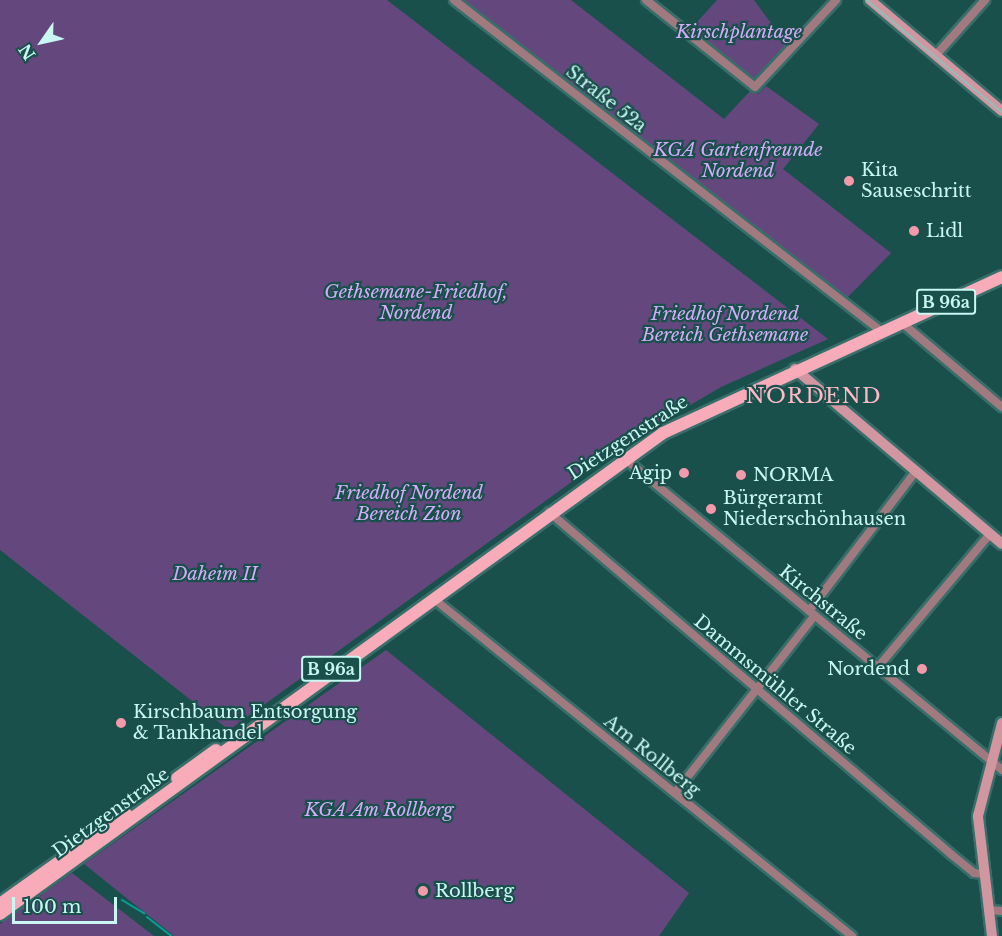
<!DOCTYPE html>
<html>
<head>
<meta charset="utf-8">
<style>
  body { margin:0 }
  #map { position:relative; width:1002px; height:936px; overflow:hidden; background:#19504c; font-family:"Libre Baskerville",serif }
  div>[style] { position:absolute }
  .green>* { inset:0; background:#64487d }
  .stream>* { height:2px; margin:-1px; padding:0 1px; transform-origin:1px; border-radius:1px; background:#099f96 }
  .roads { filter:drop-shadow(2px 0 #396e6a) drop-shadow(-2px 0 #396e6a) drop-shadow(0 2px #396e6a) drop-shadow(0 -2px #396e6a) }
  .street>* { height:8px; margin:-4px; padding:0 4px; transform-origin:4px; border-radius:4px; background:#a17a80 }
  .secondary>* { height:10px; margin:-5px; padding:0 5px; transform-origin:5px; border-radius:5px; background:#d296a0 }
  .primary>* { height:12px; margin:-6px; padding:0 6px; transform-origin:6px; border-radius:6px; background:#f8abb8 }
  .tram>* { height:1.5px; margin:-0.75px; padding:0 0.75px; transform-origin:0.75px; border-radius:0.75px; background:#8ebfba }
  .dots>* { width:16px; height:16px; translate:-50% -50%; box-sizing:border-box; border:3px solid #19504c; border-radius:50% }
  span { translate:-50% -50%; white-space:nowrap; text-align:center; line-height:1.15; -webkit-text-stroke:4.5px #19504c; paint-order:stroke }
  .shield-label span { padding:2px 4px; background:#19504c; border:2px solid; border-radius:4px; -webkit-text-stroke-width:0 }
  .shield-label { font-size:16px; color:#c9f7f2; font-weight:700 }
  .park-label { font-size:18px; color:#d4adf8; font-style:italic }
  .street-label { font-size:18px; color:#c9f7f2 }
  .poi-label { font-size:18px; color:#c9f7f2 }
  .left { translate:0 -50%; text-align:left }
  .right { translate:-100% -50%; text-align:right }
  .quarter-label { font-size:21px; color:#febac5; letter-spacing:1.5px }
  .north { position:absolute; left:12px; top:12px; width:60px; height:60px; -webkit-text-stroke:4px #19504c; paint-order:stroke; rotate:236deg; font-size:16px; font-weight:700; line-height:24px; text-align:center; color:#c9f7f2 }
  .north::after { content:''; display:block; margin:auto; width:21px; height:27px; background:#c9f7f2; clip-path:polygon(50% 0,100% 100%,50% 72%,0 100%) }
  .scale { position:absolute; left:12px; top:897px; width:105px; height:27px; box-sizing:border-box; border:3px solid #c9f7f2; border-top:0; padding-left:8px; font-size:18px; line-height:21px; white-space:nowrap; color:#c9f7f2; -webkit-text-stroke:4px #19504c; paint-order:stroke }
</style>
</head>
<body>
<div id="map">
  <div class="green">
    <i style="clip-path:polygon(0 0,387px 0,828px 339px,721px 387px,624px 444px,229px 730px,0 550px)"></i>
    <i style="clip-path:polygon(454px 0,571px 0,724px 119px,751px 90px,758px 94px,766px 86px,819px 124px,783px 169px,891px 253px,847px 298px)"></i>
    <i style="clip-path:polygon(717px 0,754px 0,787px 45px,753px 82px,688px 32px)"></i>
    <i style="clip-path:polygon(386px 650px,689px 893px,659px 936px,174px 936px,84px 864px)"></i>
    <i style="clip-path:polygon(72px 873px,154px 936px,0 936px,0 924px)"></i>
  </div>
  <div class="stream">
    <i style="left:122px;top:900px;width:26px;rotate:31deg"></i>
    <i style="left:147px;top:917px;width:31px;rotate:38deg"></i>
  </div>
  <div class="roads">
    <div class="street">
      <i style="left:454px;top:0;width:540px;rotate:37.78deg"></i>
      <i style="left:646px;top:0;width:139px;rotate:38.6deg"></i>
      <i style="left:755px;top:87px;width:119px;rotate:-47deg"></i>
      <i style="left:936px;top:55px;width:74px;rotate:-48.3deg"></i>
      <i style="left:901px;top:322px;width:132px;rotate:40.1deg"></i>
      <i style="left:625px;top:459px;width:489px;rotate:39.5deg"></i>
      <i style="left:549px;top:512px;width:529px;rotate:40.4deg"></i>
      <i style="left:952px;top:855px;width:28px;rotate:39deg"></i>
      <i style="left:974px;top:873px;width:11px;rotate:5deg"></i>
      <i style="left:434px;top:599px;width:537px;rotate:38.88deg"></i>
      <i style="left:809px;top:611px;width:176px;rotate:-52.6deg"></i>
      <i style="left:878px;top:667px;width:174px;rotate:-49.9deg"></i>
      <i style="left:675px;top:793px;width:226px;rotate:-51.8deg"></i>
      <i style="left:989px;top:910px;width:13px;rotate:4deg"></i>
    </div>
    <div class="secondary">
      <i style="left:870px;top:0;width:172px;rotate:40.1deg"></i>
      <i style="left:795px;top:369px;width:271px;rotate:40.2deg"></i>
      <i style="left:992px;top:936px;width:121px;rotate:-96.7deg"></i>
      <i style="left:978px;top:816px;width:96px;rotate:-75.5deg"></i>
    </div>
    <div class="primary">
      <i style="left:177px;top:778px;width:48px;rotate:-35.7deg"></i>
      <i style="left:0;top:904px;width:155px;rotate:-35.5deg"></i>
      <i style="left:0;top:914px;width:819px;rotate:-35.96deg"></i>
      <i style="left:663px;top:433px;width:373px;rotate:-24.7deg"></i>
    </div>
  </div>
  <div class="tram">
    <i style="left:867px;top:0;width:175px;rotate:39.7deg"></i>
  </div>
  <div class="dots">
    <i style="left:849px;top:181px;background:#f39aaa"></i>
    <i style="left:914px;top:231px;background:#f39aaa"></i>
    <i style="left:684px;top:473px;background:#f39aaa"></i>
    <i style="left:741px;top:475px;background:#f39aaa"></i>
    <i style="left:711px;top:509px;background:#f39aaa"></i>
    <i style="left:922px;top:669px;background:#f39aaa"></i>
    <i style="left:121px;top:723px;background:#f39aaa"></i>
    <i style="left:423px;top:891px;background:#f39aaa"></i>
  </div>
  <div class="shield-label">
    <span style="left:946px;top:302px">B 96a</span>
    <span style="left:331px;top:669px">B 96a</span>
  </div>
  <div class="park-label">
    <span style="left:739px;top:32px">Kirschplantage</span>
    <span style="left:738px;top:161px">KGA Gartenfreunde<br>Nordend</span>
    <span style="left:416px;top:303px">Gethsemane-Friedhof,<br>Nordend</span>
    <span style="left:725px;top:325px">Friedhof Nordend<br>Bereich Gethsemane</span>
    <span style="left:409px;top:504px">Friedhof Nordend<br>Bereich Zion</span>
    <span style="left:215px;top:574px">Daheim II</span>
    <span style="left:379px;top:810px">KGA Am Rollberg</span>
  </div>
  <div class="street-label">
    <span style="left:606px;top:99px;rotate:38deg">Straße 52a</span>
    <span style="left:628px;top:438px;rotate:-33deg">Dietzgenstraße</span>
    <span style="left:823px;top:603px;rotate:39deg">Kirchstraße</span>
    <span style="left:775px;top:685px;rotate:40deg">Dammsmühler Straße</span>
    <span style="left:652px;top:756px;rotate:39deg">Am Rollberg</span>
    <span style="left:111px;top:813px;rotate:-36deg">Dietzgenstraße</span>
  </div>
  <div class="poi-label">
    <span class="left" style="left:861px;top:181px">Kita<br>Sauseschritt</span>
    <span class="left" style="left:926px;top:231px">Lidl</span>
    <span class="right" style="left:672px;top:473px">Agip</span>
    <span class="left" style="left:753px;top:475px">NORMA</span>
    <span class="left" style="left:723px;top:509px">Bürgeramt<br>Niederschönhausen</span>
    <span class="right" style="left:910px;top:669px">Nordend</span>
    <span class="left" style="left:133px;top:723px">Kirschbaum Entsorgung<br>&amp; Tankhandel</span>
    <span class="left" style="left:435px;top:891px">Rollberg</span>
  </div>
  <div class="quarter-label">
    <span style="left:814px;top:396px">NORDEND</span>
  </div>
  <div class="north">N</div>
  <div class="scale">100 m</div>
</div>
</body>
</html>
